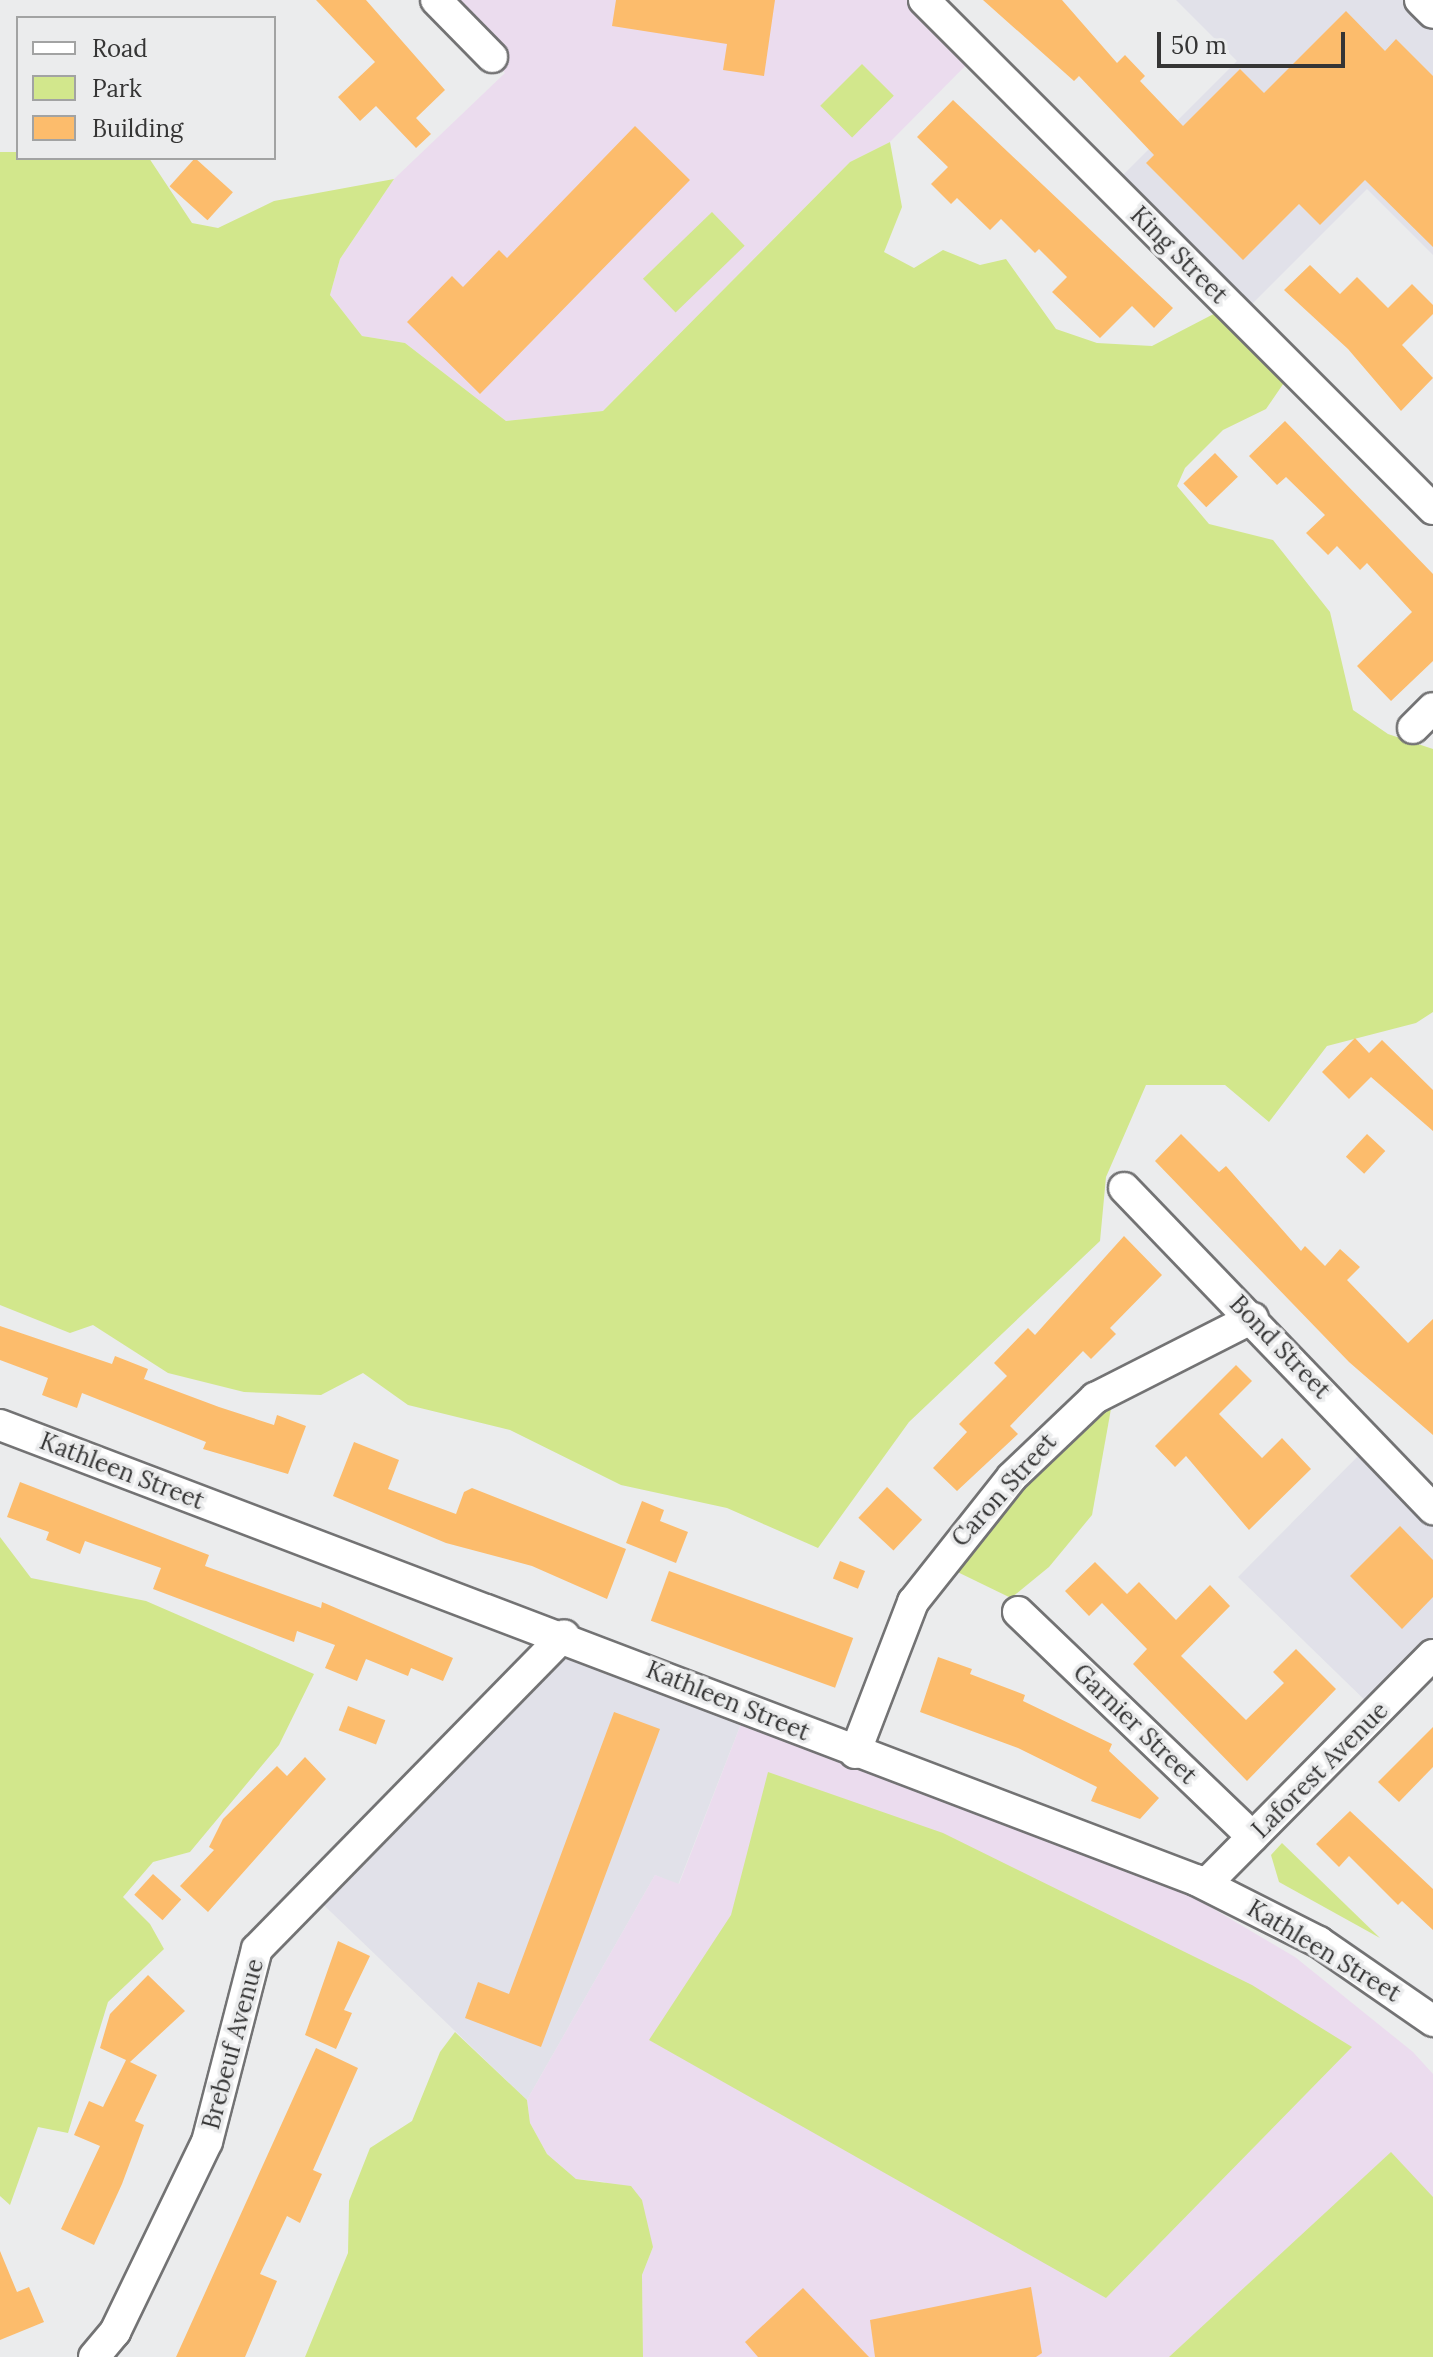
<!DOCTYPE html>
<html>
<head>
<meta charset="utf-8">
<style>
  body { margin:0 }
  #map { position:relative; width:1433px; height:2357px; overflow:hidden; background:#ebeced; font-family:Lora,serif }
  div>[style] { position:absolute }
  .built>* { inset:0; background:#e1e1e9 }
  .education>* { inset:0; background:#ebdcee }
  .green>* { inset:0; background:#d2e78c; transform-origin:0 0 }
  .building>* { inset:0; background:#fcbc6c; transform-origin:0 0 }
  .roads { filter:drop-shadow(2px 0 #737374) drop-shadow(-2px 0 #737374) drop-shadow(0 2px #737374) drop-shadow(0 -2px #737374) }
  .minor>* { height:30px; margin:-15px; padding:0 15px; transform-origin:15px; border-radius:15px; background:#fff }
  span { translate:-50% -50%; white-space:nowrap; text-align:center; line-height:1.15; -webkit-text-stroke:7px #ebeced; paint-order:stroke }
  .street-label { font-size:24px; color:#353535 }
  .legend { position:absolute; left:16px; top:16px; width:260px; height:144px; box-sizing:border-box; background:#ebeced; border:2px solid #a2a3a3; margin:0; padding:10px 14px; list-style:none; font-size:24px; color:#353535 }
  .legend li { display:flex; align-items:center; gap:16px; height:40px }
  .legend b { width:40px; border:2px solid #a2a3a3 }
  .scale { position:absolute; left:1157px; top:32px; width:188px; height:36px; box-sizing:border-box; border:4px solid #353535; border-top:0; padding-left:10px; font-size:24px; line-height:28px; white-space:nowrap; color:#353535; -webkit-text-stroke:6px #ebeced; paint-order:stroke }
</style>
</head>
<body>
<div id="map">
  <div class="built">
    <i style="clip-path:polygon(1176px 0,1417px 0,1433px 16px,1433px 255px,1367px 189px,1239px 317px,1110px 188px,1237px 61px)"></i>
    <i style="clip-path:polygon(1369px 1445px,1433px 1511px,1433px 1652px,1375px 1710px,1238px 1577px)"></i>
    <i style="clip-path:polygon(561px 1635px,746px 1711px,678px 1885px,655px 1875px,527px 2100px,307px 1889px)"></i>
  </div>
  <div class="education">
    <i style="clip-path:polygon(434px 0,923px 0,977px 54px,890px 142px,850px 162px,603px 411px,506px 421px,405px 343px,362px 336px,330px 295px,340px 259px,394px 179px,505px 73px)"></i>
    <i style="clip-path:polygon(746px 1711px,1119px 1853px,1295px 1957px,1413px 2052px,1433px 2074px,1433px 2357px,643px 2357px,642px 2275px,653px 2247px,605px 2182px,576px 2179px,547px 2154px,530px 2123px,527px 2100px,655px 1875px,679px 1884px)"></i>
  </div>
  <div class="green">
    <i style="left:862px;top:64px;width:45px;height:59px;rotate:45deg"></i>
    <i style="clip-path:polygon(890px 142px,902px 207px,884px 252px,914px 268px,943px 250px,980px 265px,1006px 259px,1056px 329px,1097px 343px,1152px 346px,1229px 306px,1292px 371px,1266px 409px,1223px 430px,1185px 468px,1177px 486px,1209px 524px,1273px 540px,1330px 612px,1353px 710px,1388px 734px,1433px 749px,1433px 1012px,1416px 1023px,1327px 1046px,1269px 1122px,1225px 1085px,1146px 1085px,1106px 1177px,1100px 1241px,909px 1422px,818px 1548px,727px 1508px,621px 1485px,510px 1430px,408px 1405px,363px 1373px,321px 1395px,244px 1392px,168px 1373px,93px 1325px,70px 1333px,0 1305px,0 152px,18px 152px,18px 158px,149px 158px,192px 223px,218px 228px,274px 201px,394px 179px,340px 259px,330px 295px,362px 336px,405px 343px,506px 421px,603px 411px,850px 162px)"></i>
    <i style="left:712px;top:212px;width:47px;height:96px;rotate:46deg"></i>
    <i style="clip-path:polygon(1114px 1392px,1092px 1515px,1049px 1567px,1011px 1598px,943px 1565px)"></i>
    <i style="clip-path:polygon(0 1537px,31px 1578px,146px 1601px,314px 1674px,279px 1745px,190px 1852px,153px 1862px,123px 1897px,150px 1924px,164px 1949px,108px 2002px,68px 2133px,38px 2127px,10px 2205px,0 2196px)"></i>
    <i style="clip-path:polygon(768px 1772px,943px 1833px,1252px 1985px,1352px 2047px,1106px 2298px,649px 2040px,731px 1915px)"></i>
    <i style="clip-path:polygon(1282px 1843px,1380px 1938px,1279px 1882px,1271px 1855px)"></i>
    <i style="clip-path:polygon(455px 2032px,527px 2100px,530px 2123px,547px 2154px,576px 2179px,631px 2186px,642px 2200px,653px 2247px,642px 2275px,643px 2357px,305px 2357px,348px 2253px,349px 2201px,370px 2148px,412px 2121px,440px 2052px)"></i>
    <i style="clip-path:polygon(1391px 2152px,1433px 2197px,1433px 2357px,1169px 2357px)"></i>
  </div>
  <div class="building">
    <i style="clip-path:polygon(316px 0,366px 0,445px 90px,416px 118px,431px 134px,416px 148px,376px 106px,360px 121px,338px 97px,375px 62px)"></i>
    <i style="clip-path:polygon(616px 0,775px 0,764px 76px,723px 70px,727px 44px,612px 26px)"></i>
    <i style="clip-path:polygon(983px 0,1062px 0,1117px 63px,1125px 55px,1145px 76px,1140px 81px,1183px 126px,1240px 69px,1264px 93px,1346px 11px,1385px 51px,1396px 39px,1433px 76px,1433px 247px,1365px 180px,1320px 225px,1299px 204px,1243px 260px,1146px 163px,1154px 155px,1079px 76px,1074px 81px)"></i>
    <i style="clip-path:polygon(953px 100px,1173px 308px,1154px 328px,1132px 306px,1100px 338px,1052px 292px,1067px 277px,1039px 249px,1035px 253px,1001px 219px,990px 230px,957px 198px,951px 204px,931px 184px,948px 167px,917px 137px)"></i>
    <i style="clip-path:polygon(635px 126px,690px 180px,480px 394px,407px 322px,452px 276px,463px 287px,499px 250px,507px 258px)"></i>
    <i style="left:195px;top:158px;width:51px;height:38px;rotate:42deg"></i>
    <i style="clip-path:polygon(1310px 265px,1340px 294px,1357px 277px,1388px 308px,1412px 284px,1433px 305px,1433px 314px,1402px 345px,1433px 378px,1401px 411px,1348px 349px,1284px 290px)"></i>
    <i style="clip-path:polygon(1285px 421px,1433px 574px,1433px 661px,1391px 701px,1357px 666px,1412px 612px,1367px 563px,1360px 570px,1337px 546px,1328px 555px,1306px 533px,1325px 515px,1286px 477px,1277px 485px,1249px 456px)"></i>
    <i style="left:1215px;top:453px;width:33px;height:44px;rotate:46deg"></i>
    <i style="clip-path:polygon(1355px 1038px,1369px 1053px,1382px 1040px,1433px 1090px,1433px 1131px,1371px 1077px,1349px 1099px,1322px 1072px)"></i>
    <i style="clip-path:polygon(1181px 1134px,1219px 1172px,1226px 1166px,1301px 1251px,1305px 1246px,1325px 1266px,1340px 1249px,1360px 1267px,1347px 1280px,1408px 1343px,1433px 1319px,1433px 1435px,1349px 1362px,1155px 1161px)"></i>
    <i style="left:1367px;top:1134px;width:25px;height:31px;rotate:43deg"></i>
    <i style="clip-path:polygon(1124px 1236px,1162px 1275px,1110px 1328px,1116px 1334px,1091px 1359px,1083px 1351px,1010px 1426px,1018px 1434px,957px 1491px,933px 1468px,967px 1432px,959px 1424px,1007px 1376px,994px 1363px,1028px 1328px,1035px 1335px)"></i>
    <i style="clip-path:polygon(0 1326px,112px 1364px,115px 1356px,148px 1369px,144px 1379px,219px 1407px,274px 1425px,277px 1415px,306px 1426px,288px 1474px,203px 1449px,206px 1442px,82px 1393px,77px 1408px,42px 1395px,48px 1378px,0 1360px)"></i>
    <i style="clip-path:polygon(1236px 1365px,1252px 1381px,1219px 1414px,1262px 1458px,1282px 1438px,1311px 1469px,1249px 1530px,1186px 1456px,1175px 1467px,1155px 1446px)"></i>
    <i style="clip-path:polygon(354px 1442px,399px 1460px,388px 1489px,456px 1514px,464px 1492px,472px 1488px,626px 1549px,607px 1599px,532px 1566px,446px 1543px,333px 1496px)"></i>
    <i style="clip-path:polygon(20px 1482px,209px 1555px,205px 1566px,321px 1608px,322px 1602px,453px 1658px,443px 1681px,411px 1668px,408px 1676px,366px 1659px,357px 1681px,325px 1668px,335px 1645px,297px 1631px,294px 1642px,153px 1589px,161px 1568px,85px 1541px,80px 1554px,46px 1540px,49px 1532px,7px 1517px)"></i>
    <i style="left:887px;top:1487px;width:48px;height:42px;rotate:43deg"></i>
    <i style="clip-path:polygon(642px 1501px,664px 1510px,660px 1521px,688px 1532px,676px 1563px,626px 1543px)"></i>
    <i style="clip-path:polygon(1400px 1526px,1433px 1560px,1433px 1597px,1402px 1629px,1350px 1576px)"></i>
    <i style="left:840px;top:1561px;width:27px;height:19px;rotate:22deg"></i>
    <i style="clip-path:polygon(1095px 1562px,1127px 1594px,1139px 1582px,1176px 1620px,1210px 1585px,1230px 1606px,1181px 1656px,1246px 1720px,1284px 1683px,1273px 1672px,1296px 1649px,1336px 1689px,1247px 1781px,1133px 1664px,1147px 1649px,1102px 1603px,1089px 1616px,1065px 1591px)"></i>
    <i style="left:669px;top:1571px;width:196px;height:53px;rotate:20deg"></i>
    <i style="clip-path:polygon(938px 1657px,972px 1669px,970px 1674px,1025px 1695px,1023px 1701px,1112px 1744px,1109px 1751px,1159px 1798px,1140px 1819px,1091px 1801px,1097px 1787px,1018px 1748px,920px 1712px)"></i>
    <i style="left:348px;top:1706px;width:40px;height:26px;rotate:21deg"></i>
    <i style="clip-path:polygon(614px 1712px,660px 1729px,541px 2047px,465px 2018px,478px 1982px,509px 1994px)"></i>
    <i style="clip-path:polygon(1433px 1727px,1433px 1767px,1399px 1802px,1378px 1782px)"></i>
    <i style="clip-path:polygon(305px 1757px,326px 1779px,208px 1912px,180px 1886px,214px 1850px,209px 1847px,223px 1819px,277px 1766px,287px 1776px)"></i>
    <i style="clip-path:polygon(1350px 1811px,1433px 1889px,1433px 1930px,1402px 1901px,1398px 1905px,1349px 1856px,1339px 1867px,1316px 1844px)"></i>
    <i style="left:153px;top:1874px;width:38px;height:28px;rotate:42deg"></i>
    <i style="clip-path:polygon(338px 1941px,370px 1956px,344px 2010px,352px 2013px,336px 2049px,305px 2035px)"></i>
    <i style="clip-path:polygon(148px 1975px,185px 2011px,130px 2062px,157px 2075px,135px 2121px,144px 2125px,122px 2184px,94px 2245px,61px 2229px,100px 2146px,74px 2135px,89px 2101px,103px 2107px,126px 2060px,100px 2048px,110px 2014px)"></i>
    <i style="clip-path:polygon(316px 2048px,358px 2068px,313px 2170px,322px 2174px,300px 2223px,287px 2216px,260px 2274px,277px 2281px,254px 2336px,245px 2357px,176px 2357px)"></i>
    <i style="clip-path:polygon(0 2251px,17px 2292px,29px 2287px,44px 2322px,0 2340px)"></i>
    <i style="clip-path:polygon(1031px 2287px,1042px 2353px,1036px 2357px,875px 2357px,870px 2320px)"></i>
    <i style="clip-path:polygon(803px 2288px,869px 2357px,758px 2357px,745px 2342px)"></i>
  </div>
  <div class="roads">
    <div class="minor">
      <i style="left:436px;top:0;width:80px;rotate:45.5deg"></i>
      <i style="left:924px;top:0;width:720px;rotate:45deg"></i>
      <i style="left:1420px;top:0;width:18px;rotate:45deg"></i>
      <i style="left:1413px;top:728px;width:28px;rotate:-45deg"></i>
      <i style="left:1124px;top:1188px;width:446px;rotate:46.1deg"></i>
      <i style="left:0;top:1425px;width:1280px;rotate:20.83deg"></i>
      <i style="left:1196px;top:1880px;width:138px;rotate:26.8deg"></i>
      <i style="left:1319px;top:1942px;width:139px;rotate:34.7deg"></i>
      <i style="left:1018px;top:1612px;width:325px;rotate:43.8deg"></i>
      <i style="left:855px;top:1753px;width:162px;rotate:-69deg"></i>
      <i style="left:913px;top:1602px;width:159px;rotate:-51.6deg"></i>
      <i style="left:1012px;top:1477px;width:115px;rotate:-43.6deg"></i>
      <i style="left:1095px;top:1398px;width:177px;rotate:-26.9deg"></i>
      <i style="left:1206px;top:1884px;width:322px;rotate:-45.3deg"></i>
      <i style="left:94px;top:2357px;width:33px;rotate:-50deg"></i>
      <i style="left:115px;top:2332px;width:211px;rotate:-64.2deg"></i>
      <i style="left:207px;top:2142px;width:199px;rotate:-75.5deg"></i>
      <i style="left:257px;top:1949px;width:439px;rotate:-45.6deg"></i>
    </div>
  </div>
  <div class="street-label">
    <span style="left:1179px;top:255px;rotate:45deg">King Street</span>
    <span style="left:1280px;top:1347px;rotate:46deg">Bond Street</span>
    <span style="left:122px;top:1471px;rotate:21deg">Kathleen Street</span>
    <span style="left:1004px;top:1490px;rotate:-48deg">Caron Street</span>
    <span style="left:728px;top:1701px;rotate:22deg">Kathleen Street</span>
    <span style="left:1135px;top:1724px;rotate:44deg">Garnier Street</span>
    <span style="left:1320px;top:1770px;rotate:-45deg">Laforest Avenue</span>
    <span style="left:1324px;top:1951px;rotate:31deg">Kathleen Street</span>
    <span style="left:233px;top:2044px;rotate:-75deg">Brebeuf Avenue</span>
  </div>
  <ul class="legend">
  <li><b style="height:10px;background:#fff"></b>Road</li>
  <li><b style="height:22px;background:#d2e78c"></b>Park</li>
  <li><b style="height:22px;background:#fcbc6c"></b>Building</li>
  </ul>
  <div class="scale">50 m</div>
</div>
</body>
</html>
